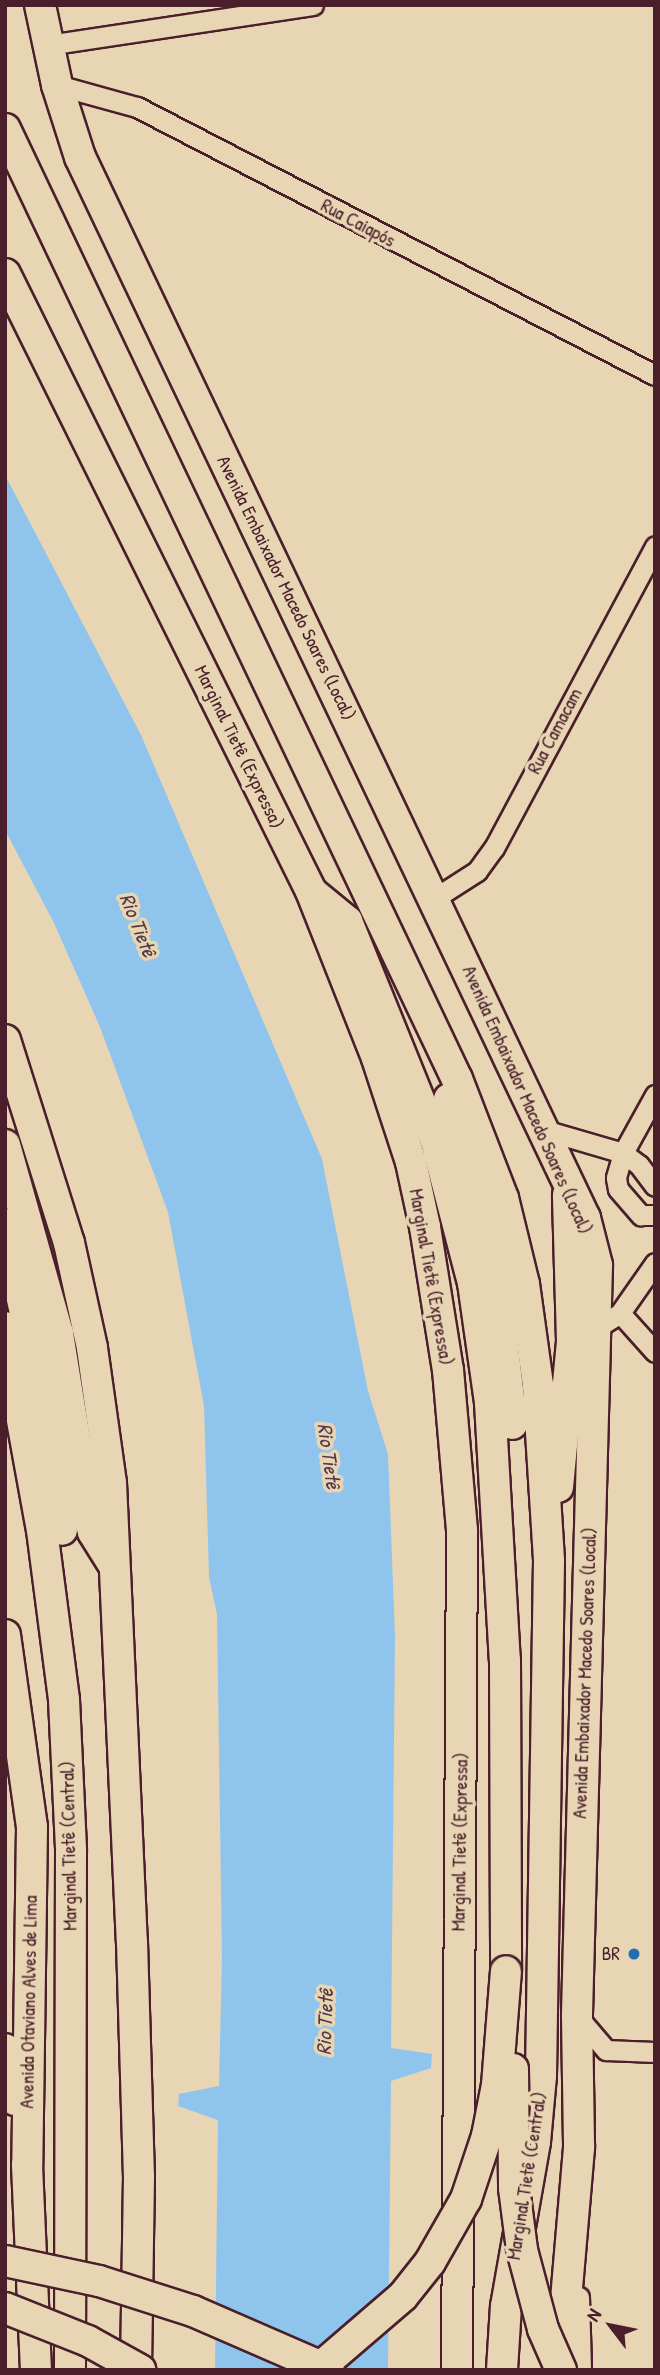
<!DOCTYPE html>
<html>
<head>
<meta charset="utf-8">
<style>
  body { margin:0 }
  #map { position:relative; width:660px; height:2375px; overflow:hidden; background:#e7d5b3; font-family:"Patrick Hand",sans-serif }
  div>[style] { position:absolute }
  .water>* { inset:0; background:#8fc5ed }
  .roads { filter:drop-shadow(2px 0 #4a1f2b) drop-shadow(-2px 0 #4a1f2b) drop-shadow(0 2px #4a1f2b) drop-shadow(0 -2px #4a1f2b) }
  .minor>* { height:19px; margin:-9.5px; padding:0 9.5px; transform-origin:9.5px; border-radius:9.5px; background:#e7d5b3 }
  .highway>* { height:30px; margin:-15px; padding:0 15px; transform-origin:15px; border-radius:15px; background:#e7d5b3 }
  .bridges { filter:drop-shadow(2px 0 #4a1f2b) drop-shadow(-2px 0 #4a1f2b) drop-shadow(0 2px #4a1f2b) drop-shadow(0 -2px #4a1f2b) }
  .highway-bridge>* { height:30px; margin:-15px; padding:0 15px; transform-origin:15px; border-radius:15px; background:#e7d5b3 }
  .dots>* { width:19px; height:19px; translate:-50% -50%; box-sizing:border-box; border:4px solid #e7d5b3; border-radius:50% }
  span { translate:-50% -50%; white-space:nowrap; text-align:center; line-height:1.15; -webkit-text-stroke:7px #e7d5b3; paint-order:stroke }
  .street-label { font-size:19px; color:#4a1f2b }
  .poi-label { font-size:19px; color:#4a1f2b }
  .right { translate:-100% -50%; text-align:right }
  .water-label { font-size:21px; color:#543848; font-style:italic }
  .frame { position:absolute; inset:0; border:7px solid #4a1f2b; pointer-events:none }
  .north { position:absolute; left:576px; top:2291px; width:70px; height:70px; -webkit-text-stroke:5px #e7d5b3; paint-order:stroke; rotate:302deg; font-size:19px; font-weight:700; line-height:28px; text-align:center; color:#4a1f2b }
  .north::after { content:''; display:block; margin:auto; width:24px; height:32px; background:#4a1f2b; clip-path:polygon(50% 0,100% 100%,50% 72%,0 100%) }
</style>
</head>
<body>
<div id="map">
  <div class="water">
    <i style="clip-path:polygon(5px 475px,141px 735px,322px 1159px,368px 1391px,388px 1454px,395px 1636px,391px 2048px,432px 2054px,431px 2068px,391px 2081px,388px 2370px,215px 2370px,218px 2120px,178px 2106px,179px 2094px,219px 2086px,222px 1957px,217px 1614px,209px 1577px,204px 1406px,168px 1212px,100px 1027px,54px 923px,5px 830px)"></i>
  </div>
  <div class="roads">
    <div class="minor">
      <i style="left:48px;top:45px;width:268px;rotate:-8.6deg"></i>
      <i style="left:57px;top:85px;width:83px;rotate:15.4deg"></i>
      <i style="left:137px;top:107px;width:583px;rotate:27.36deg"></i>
      <i style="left:435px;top:898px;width:50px;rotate:-32.7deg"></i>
      <i style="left:477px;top:871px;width:29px;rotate:-54deg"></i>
      <i style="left:494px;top:848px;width:342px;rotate:-61.9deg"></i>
      <i style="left:655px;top:1095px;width:66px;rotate:118.9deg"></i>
      <i style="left:623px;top:1153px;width:26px;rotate:106deg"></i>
      <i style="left:616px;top:1178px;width:11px;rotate:80deg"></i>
      <i style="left:618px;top:1189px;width:35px;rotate:49deg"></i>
      <i style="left:641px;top:1215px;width:14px"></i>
      <i style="left:541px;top:1129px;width:85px;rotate:16.3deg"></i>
      <i style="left:623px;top:1153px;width:20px;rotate:37deg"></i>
      <i style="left:639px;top:1165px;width:26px;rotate:53deg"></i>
      <i style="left:620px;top:1313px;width:52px;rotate:48.1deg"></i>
      <i style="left:598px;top:1327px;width:26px;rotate:-32deg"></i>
      <i style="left:620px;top:1313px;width:61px;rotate:-55deg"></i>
      <i style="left:577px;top:2016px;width:45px;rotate:49.5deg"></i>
      <i style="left:606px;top:2050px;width:49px;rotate:2.3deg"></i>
      <i style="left:579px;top:2297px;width:73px;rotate:88.4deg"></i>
    </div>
    <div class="highway">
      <i style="left:40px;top:5px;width:82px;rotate:78deg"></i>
      <i style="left:57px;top:85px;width:76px;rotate:72.3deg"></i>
      <i style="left:80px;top:157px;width:1175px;rotate:64.55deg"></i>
      <i style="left:585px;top:1218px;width:49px;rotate:75.7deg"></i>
      <i style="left:597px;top:1265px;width:751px;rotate:91.53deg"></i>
      <i style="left:577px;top:2016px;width:132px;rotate:89.1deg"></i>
      <i style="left:579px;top:2148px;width:223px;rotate:94.9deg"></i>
      <i style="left:5px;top:129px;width:1052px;rotate:64.56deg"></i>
      <i style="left:457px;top:1079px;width:128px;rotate:68.9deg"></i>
      <i style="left:503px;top:1198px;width:89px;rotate:76.3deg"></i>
      <i style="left:524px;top:1284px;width:102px;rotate:82.1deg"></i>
      <i style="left:538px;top:1385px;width:176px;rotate:86.4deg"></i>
      <i style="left:549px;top:1561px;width:515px;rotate:90.89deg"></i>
      <i style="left:541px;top:2076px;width:66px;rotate:95.2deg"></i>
      <i style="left:535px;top:2142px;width:167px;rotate:100deg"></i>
      <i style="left:506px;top:2306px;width:64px;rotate:93.6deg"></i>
      <i style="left:5px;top:274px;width:689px;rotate:63.62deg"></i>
      <i style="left:311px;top:891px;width:180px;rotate:68.4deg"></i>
      <i style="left:377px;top:1058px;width:109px;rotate:71.9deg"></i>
      <i style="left:411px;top:1162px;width:66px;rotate:77.8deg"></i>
      <i style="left:425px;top:1227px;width:145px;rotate:80.9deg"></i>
      <i style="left:448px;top:1370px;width:162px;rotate:85deg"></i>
      <i style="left:462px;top:1531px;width:839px;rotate:90.34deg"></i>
      <i style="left:314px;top:894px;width:43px;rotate:39.3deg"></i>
      <i style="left:347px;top:921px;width:237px;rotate:68deg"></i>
      <i style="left:436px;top:1141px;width:147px;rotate:75.4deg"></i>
      <i style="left:473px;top:1283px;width:121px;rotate:81.9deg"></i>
      <i style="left:490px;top:1403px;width:257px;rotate:86.7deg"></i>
      <i style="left:505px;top:1660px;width:311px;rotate:89.8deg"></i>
      <i style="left:5px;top:1040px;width:213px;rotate:72.5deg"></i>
      <i style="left:69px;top:1243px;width:107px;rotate:77.6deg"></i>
      <i style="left:92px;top:1348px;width:136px;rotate:82deg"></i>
      <i style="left:111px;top:1483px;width:459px;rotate:87.4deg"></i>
      <i style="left:132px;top:1942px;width:235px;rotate:88.3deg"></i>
      <i style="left:139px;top:2177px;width:193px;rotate:90.9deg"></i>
      <i style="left:449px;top:1099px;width:179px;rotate:75.4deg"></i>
      <i style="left:494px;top:1272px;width:153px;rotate:83.2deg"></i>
      <i style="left:5px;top:1145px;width:195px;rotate:74.3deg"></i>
      <i style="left:58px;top:1333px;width:176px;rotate:80.9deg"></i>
      <i style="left:86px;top:1507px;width:26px;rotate:74deg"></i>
      <i style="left:93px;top:1532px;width:39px;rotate:58deg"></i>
      <i style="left:5px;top:1224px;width:132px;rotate:77.3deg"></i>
      <i style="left:34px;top:1353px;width:179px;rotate:81deg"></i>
      <i style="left:5px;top:1327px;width:206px;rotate:79.7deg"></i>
      <i style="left:42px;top:1530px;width:171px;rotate:82.6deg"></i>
      <i style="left:64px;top:1700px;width:151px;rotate:87.3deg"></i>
      <i style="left:71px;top:1851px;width:519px;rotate:90.11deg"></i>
      <i style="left:558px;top:1487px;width:147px;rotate:-84.5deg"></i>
      <i style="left:572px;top:1341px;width:146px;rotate:-91.6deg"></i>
      <i style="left:5px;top:1635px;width:194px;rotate:82deg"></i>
      <i style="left:32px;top:1827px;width:338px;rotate:90.8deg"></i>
      <i style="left:27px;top:2165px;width:205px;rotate:87.5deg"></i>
      <i style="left:5px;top:2049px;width:52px;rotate:78.9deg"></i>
    </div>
  </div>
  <div class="bridges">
    <div class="highway-bridge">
      <i style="left:513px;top:2069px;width:119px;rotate:89.5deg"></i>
      <i style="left:514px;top:2188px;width:63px;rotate:82.6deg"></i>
      <i style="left:522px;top:2250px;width:82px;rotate:75.1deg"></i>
      <i style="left:543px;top:2329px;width:45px;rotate:66.3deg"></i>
      <i style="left:5px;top:2261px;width:96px;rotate:12deg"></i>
      <i style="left:99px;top:2281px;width:99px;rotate:17.7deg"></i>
      <i style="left:193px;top:2311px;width:148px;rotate:23.5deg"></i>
      <i style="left:5px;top:2308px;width:89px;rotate:21.7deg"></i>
      <i style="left:88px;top:2341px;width:60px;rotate:29.1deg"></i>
      <i style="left:317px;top:2370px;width:113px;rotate:-40.7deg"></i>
      <i style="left:403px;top:2296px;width:43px;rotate:-51.5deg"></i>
      <i style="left:430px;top:2262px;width:73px;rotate:-60.3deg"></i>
      <i style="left:466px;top:2199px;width:66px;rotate:-71.6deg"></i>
      <i style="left:487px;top:2136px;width:52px;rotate:-78.9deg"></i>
      <i style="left:497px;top:2085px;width:114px;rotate:-85.5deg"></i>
    </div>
  </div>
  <div class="dots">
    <i style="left:634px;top:1954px;background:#1f6fb2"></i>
  </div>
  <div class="street-label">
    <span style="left:358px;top:223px;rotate:28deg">Rua Caiapós</span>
    <span style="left:286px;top:588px;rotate:64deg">Avenida Embaixador Macedo Soares (Local)</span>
    <span style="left:555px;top:731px;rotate:-62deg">Rua Camacam</span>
    <span style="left:239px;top:747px;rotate:64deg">Marginal Tietê (Expressa)</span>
    <span style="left:527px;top:1100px;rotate:66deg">Avenida Embaixador Macedo Soares (Local)</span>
    <span style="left:431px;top:1277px;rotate:80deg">Marginal Tietê (Expressa)</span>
    <span style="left:585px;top:1673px;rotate:-88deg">Avenida Embaixador Macedo Soares (Local)</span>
    <span style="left:460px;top:1842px;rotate:-89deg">Marginal Tietê (Expressa)</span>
    <span style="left:69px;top:1846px;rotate:-91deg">Marginal Tietê (Central)</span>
    <span style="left:29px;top:2002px;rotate:-89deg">Avenida Otaviano Alves de Lima</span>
    <span style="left:527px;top:2176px;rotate:-81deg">Marginal Tietê (Central)</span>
  </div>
  <div class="poi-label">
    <span class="right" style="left:620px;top:1954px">BR</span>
  </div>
  <div class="water-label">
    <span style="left:138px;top:925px;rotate:68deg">Rio Tietê</span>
    <span style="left:329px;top:1456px;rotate:82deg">Rio Tietê</span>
    <span style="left:325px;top:2022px;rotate:-88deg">Rio Tietê</span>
  </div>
  <div class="frame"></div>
  <div class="north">N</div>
</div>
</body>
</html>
